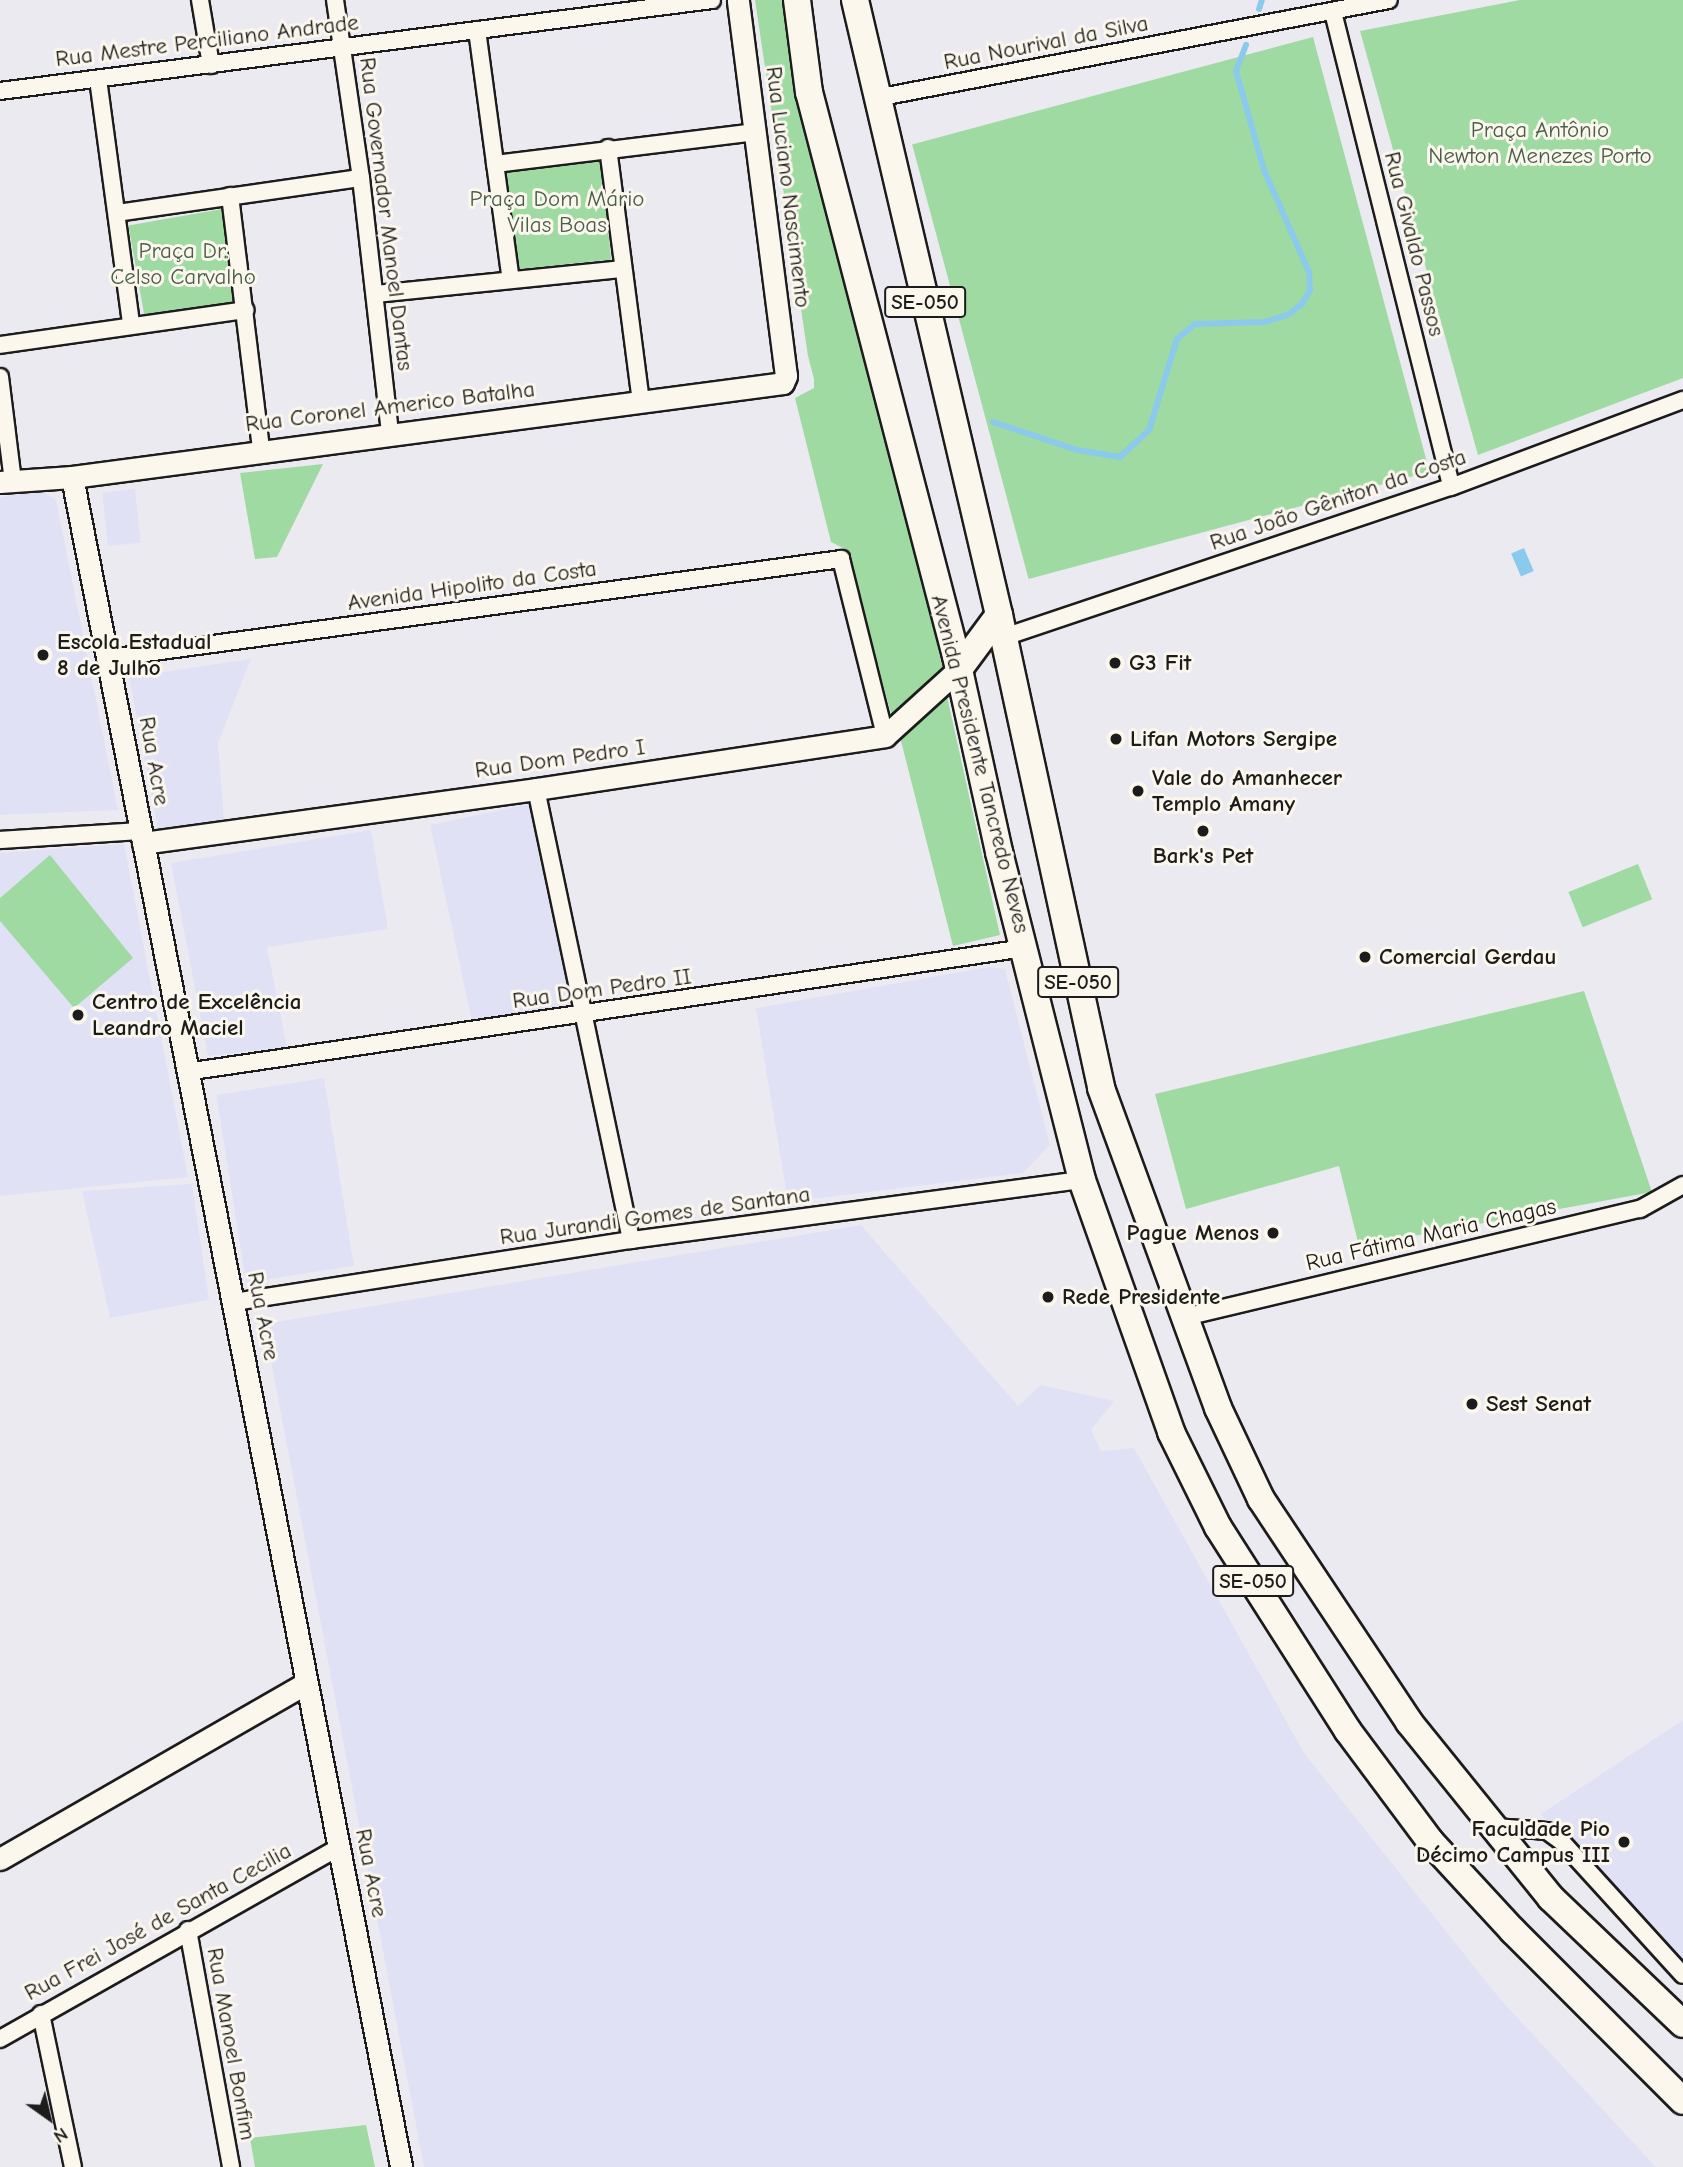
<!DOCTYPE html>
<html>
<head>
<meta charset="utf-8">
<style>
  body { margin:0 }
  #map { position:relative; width:1683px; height:2167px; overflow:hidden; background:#eceaf1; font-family:"Comic Neue",sans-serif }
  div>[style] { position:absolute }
  .built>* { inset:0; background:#e1e1f5; transform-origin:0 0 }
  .green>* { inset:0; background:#9edaa1; transform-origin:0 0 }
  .water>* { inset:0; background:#8ccaed; transform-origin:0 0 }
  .stream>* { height:6px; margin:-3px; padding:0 3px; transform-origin:3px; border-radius:3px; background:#8ccaed }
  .roads { filter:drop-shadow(2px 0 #1c1c1c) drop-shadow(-2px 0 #1c1c1c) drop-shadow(0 2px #1c1c1c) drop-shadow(0 -2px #1c1c1c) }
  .minor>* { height:16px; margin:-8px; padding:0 8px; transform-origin:8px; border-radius:8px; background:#fbf7ec }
  .tertiary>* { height:21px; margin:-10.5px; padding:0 10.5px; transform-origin:10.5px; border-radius:10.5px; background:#fbf7ec }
  .primary>* { height:26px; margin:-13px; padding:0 13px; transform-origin:13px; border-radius:13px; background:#fbf7ec }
  .dots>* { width:19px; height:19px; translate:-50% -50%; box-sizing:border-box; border:4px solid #fbf7ec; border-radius:50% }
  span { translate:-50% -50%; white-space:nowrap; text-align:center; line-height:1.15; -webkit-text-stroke:6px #fbf7ec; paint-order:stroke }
  .shield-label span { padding:2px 5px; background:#fbf7ec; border:2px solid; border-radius:5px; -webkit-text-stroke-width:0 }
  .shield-label { font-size:21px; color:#1c1c1c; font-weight:700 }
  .street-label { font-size:23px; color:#1c1c1c }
  .park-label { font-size:23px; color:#4a5e4b }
  .poi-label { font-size:23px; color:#1c1c1c; font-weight:700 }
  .left { translate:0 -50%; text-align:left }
  .right { translate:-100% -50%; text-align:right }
  .north { position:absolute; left:14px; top:2083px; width:70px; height:70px; -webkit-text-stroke:5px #fbf7ec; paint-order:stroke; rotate:146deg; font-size:19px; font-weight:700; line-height:28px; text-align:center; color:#1c1c1c }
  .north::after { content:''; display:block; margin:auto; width:24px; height:32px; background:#1c1c1c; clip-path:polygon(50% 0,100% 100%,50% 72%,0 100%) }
</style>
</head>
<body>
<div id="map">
  <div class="built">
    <i style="left:135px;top:489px;width:54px;height:33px;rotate:84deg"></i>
    <i style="clip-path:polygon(42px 491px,56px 500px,118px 810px,0 815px,0 497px)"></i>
    <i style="clip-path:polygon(251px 659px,218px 743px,224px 820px,158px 829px,129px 677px)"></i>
    <i style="left:529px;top:804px;width:204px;height:101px;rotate:78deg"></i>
    <i style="clip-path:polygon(371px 830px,388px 929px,267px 947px,287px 1047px,208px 1056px,171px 863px)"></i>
    <i style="clip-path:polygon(124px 844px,188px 1177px,0 1196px,0 853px)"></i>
    <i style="clip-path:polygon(989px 967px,1005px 969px,1050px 1145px,1023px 1173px,788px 1202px,756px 1008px)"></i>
    <i style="left:324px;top:1078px;width:190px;height:109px;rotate:81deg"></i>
    <i style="clip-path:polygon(192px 1184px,209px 1300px,110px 1318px,82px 1191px)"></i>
    <i style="clip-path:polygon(861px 1225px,1018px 1406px,1041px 1385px,1114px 1401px,1091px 1430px,1101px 1451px,1134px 1448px,1304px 1753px,1500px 1999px,1656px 2167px,424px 2167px,264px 1324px)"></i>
    <i style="clip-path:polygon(1683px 1720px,1683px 1962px,1589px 1869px,1541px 1814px)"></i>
  </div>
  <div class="green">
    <i style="clip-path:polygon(755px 0,788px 0,944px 674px,893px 721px,847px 550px,831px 542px,795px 398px,814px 388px,814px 379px,808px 356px)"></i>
    <i style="clip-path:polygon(1520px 0,1683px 0,1683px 378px,1478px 455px,1360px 31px)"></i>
    <i style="left:1313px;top:37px;width:450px;height:415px;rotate:75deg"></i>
    <i style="left:600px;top:153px;width:107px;height:99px;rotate:84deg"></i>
    <i style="left:222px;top:209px;width:96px;height:95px;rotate:80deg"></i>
    <i style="clip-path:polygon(323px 464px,277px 557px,255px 559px,240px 473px)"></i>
    <i style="clip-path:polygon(946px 692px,1000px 935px,953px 946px,899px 733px)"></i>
    <i style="clip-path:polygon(50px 855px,133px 958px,74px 1008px,0 921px,0 898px)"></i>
    <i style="left:1638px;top:864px;width:38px;height:75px;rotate:68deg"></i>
    <i style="clip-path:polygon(1584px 991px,1652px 1192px,1359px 1246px,1339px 1166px,1186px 1209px,1155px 1094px)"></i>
    <i style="clip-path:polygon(366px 2125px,375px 2167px,255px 2167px,250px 2138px)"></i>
  </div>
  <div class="water">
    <i style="left:1524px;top:548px;width:25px;height:14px;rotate:67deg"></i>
  </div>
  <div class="stream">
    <i style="left:1259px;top:9px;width:9px;rotate:-72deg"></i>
    <i style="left:993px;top:422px;width:89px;rotate:18.4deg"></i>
    <i style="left:1077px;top:450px;width:44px;rotate:9.2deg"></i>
    <i style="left:1120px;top:457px;width:40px;rotate:-43deg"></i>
    <i style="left:1149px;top:430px;width:95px;rotate:-72.9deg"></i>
    <i style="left:1177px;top:339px;width:23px;rotate:-40deg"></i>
    <i style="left:1195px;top:324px;width:70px;rotate:-1.6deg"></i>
    <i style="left:1265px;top:322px;width:25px;rotate:-18deg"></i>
    <i style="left:1289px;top:314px;width:16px;rotate:-38deg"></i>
    <i style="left:1302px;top:304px;width:16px;rotate:-60deg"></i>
    <i style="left:1310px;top:290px;width:18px;rotate:-93deg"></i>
    <i style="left:1309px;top:272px;width:111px;rotate:-113.8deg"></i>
    <i style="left:1264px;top:170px;width:103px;rotate:-105.8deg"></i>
    <i style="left:1236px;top:71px;width:28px;rotate:-69deg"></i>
  </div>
  <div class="roads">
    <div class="minor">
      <i style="left:200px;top:0;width:66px;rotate:80.4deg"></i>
      <i style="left:335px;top:0;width:180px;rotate:81.7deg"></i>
      <i style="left:361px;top:178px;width:257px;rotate:83.5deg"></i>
      <i style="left:1333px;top:12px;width:489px;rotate:76deg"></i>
      <i style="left:477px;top:30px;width:252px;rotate:82.3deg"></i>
      <i style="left:98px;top:79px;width:247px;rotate:82.3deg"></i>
      <i style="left:0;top:91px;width:718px;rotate:-7.28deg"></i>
      <i style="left:876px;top:98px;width:522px;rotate:-10.82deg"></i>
      <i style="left:608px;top:148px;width:257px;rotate:82.6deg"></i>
      <i style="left:495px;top:164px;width:261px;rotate:-7deg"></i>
      <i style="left:230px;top:196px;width:255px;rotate:83deg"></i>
      <i style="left:117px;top:213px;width:246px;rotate:-8.2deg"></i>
      <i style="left:376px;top:294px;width:248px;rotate:-5.8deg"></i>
      <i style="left:0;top:345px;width:248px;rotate:-8.1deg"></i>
      <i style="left:0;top:377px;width:105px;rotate:82.9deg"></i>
      <i style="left:1004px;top:637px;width:471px;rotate:-18.6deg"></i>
      <i style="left:1451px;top:487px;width:248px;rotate:-20.6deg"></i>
      <i style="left:109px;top:658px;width:739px;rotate:-7.7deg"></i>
      <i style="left:841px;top:559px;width:182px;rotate:76deg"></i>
      <i style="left:536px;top:789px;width:461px;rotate:78.1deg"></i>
      <i style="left:0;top:840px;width:140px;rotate:-3.7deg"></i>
      <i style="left:186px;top:1072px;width:848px;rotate:-8.41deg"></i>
      <i style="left:234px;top:1302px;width:402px;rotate:-8.9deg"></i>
      <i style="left:631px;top:1240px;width:455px;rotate:-7.6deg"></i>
      <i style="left:1185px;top:1317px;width:468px;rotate:-13.4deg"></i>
      <i style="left:1640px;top:1209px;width:49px;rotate:-29.2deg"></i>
      <i style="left:1495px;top:1827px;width:52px;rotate:4.4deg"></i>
      <i style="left:1547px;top:1831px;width:17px;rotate:36deg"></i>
      <i style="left:1561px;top:1841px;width:181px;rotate:47.7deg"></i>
      <i style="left:188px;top:1930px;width:241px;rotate:79.7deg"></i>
      <i style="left:41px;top:2014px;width:156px;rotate:78.2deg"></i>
      <i style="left:0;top:2039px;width:390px;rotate:-29.5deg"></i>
    </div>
    <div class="tertiary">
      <i style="left:72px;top:477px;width:1722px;rotate:78.98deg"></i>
      <i style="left:0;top:482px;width:72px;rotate:-4deg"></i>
      <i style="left:72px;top:477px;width:717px;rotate:-7.53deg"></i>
      <i style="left:783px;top:383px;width:8px;rotate:-67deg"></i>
      <i style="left:786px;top:376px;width:379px;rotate:-97.3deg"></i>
      <i style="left:143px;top:843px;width:397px;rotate:-7.8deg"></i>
      <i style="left:536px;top:789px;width:353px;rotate:-8.6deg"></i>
      <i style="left:885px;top:736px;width:100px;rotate:-42.2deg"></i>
      <i style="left:0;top:1859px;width:353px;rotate:-29.9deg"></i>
    </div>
    <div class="primary">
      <i style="left:797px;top:0;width:93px;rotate:82.6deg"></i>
      <i style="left:809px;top:92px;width:583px;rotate:75.39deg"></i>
      <i style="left:956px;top:656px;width:201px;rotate:77.6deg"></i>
      <i style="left:999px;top:852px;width:338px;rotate:75.8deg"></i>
      <i style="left:1082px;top:1180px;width:267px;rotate:70.5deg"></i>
      <i style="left:1171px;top:1432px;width:106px;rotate:63.7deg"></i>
      <i style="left:1218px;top:1527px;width:242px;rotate:57.5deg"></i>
      <i style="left:1348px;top:1731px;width:137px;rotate:53.3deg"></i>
      <i style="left:1430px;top:1841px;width:122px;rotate:47.3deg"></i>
      <i style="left:1513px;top:1931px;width:240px;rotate:45deg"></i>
      <i style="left:855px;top:0;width:632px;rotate:76.82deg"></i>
      <i style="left:999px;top:615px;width:484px;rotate:77.8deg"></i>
      <i style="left:1101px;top:1088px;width:341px;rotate:69.9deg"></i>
      <i style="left:1218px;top:1408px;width:101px;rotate:64.7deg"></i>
      <i style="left:1261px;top:1499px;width:268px;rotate:56.4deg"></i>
      <i style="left:1409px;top:1722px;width:226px;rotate:51.1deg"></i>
      <i style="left:1551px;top:1898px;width:182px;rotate:43.7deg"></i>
      <i style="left:959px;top:669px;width:67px;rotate:-53.5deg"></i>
    </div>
  </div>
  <div class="dots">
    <i style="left:43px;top:655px;background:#1c1c1c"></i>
    <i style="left:1115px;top:663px;background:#1c1c1c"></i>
    <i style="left:1116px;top:739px;background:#1c1c1c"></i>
    <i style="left:1138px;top:791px;background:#1c1c1c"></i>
    <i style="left:1203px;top:831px;background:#1c1c1c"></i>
    <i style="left:1365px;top:957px;background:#1c1c1c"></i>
    <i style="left:78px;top:1015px;background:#1c1c1c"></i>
    <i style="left:1273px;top:1233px;background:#1c1c1c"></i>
    <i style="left:1048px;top:1297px;background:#1c1c1c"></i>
    <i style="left:1472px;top:1404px;background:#1c1c1c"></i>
    <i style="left:1624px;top:1842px;background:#1c1c1c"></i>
  </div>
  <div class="shield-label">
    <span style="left:925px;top:302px">SE-050</span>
    <span style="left:1078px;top:982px">SE-050</span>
    <span style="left:1253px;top:1581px">SE-050</span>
  </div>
  <div class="street-label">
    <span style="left:207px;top:41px;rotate:-7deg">Rua Mestre Perciliano Andrade</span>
    <span style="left:1046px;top:43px;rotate:-11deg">Rua Nourival da Silva</span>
    <span style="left:788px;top:187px;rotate:83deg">Rua Luciano Nascimento</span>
    <span style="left:386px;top:214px;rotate:83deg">Rua Governador Manoel Dantas</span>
    <span style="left:1414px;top:244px;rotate:76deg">Rua Givaldo Passos</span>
    <span style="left:390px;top:407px;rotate:-7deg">Rua Coronel Americo Batalha</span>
    <span style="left:1338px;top:500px;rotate:-19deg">Rua João Gêniton da Costa</span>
    <span style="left:472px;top:586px;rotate:-8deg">Avenida Hipolito da Costa</span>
    <span style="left:560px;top:759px;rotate:-8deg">Rua Dom Pedro I</span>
    <span style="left:154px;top:761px;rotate:80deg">Rua Acre</span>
    <span style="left:980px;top:764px;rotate:76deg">Avenida Presidente Tancredo Neves</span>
    <span style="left:602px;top:989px;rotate:-8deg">Rua Dom Pedro II</span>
    <span style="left:655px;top:1216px;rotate:-8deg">Rua Jurandi Gomes de Santana</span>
    <span style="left:1431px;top:1235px;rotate:-13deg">Rua Fátima Maria Chagas</span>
    <span style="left:263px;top:1316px;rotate:79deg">Rua Acre</span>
    <span style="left:371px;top:1873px;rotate:79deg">Rua Acre</span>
    <span style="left:158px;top:1922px;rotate:-29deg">Rua Frei José de Santa Cecilia</span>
    <span style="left:231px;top:2044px;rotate:80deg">Rua Manoel Bonfim</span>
  </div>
  <div class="park-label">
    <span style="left:1540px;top:143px">Praça Antônio<br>Newton Menezes Porto</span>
    <span style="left:557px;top:212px">Praça Dom Mário<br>Vilas Boas</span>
    <span style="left:183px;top:264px">Praça Dr.<br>Celso Carvalho</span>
  </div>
  <div class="poi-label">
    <span class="left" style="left:57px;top:655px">Escola Estadual<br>8 de Julho</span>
    <span class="left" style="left:1129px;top:663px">G3 Fit</span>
    <span class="left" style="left:1130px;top:739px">Lifan Motors Sergipe</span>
    <span class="left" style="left:1152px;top:791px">Vale do Amanhecer<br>Templo Amany</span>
    <span style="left:1203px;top:856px">Bark's Pet</span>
    <span class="left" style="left:1379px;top:957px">Comercial Gerdau</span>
    <span class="left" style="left:92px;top:1015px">Centro de Excelência<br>Leandro Maciel</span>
    <span class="right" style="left:1259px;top:1233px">Pague Menos</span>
    <span class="left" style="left:1062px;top:1297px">Rede Presidente</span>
    <span class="left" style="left:1486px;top:1404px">Sest Senat</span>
    <span class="right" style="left:1610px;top:1842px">Faculdade Pio<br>Décimo Campus III</span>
  </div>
  <div class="north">N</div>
</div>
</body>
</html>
